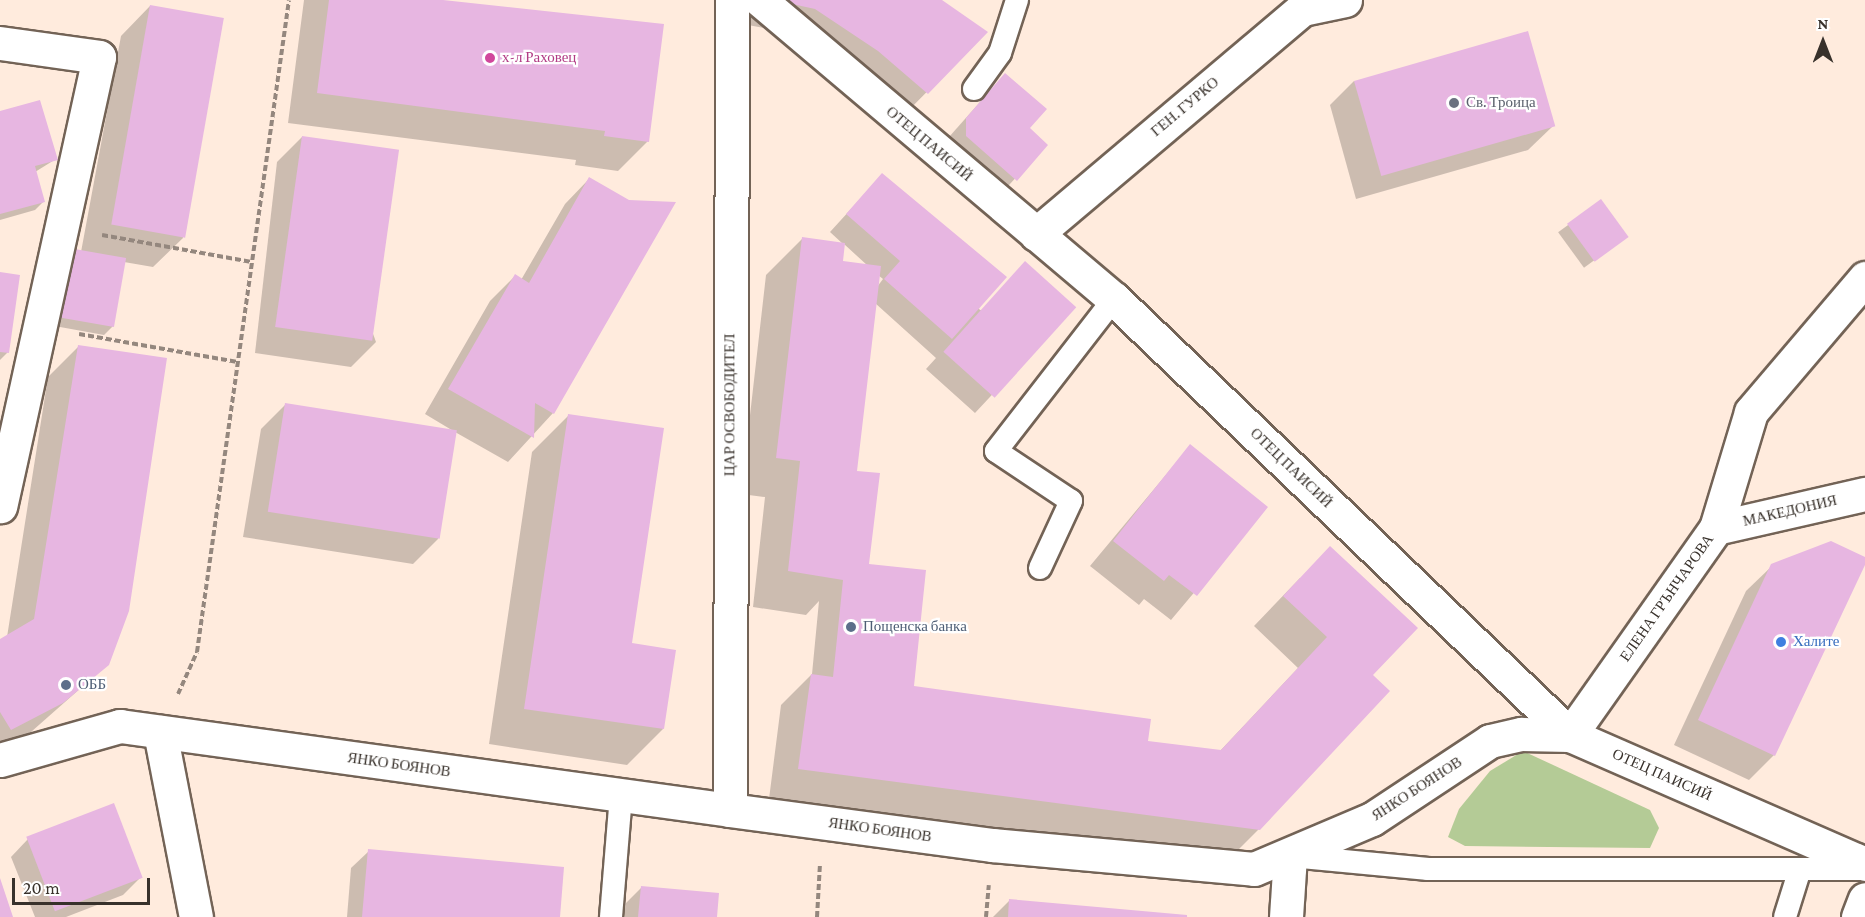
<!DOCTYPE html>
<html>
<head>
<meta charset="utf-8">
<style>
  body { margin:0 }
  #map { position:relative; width:1865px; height:917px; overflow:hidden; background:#ffebdd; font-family:"Crimson Pro",serif }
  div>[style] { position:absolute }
  .green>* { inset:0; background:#b4cb96 }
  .shadow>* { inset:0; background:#0003; transform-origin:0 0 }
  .building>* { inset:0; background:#e7b6e1; transform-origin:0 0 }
  .path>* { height:4px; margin-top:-2px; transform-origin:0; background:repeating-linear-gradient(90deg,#94877e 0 6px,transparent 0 9px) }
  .roads { filter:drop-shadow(2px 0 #736356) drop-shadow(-2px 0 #736356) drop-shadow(0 2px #736356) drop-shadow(0 -2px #736356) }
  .service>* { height:22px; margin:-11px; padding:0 11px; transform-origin:11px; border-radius:11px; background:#fff }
  .minor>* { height:33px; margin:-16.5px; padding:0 16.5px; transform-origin:16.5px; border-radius:16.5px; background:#fff }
  .tertiary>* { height:33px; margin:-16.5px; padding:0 16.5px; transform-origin:16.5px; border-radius:16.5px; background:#fff }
  .secondary>* { height:33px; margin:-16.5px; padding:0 16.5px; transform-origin:16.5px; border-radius:16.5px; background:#fff }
  .dots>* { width:16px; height:16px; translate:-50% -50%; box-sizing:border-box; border:3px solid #fff; border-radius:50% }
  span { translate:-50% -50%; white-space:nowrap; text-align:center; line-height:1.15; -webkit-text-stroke:4.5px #fff; paint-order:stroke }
  .hotel-label { font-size:15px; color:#b23c85 }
  .left { translate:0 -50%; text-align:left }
  .worship-label { font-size:15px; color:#5b616d }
  .street-label { font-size:15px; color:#38312b }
  .service-label { font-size:15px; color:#4e5e75 }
  .shop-label { font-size:15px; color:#366cbe }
  .north { position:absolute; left:1793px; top:12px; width:60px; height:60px; -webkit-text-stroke:4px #fff; paint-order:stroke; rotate:0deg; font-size:16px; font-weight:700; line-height:24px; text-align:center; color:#38312b }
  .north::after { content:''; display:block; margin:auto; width:21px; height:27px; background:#38312b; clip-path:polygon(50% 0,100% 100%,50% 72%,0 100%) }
  .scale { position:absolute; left:12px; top:878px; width:138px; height:27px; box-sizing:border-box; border:3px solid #38312b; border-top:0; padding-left:8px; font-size:18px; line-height:21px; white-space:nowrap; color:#38312b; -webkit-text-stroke:4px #fff; paint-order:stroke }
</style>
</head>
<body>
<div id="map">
  <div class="green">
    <i style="clip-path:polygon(1523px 751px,1650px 810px,1659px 828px,1650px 848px,1465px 846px,1448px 837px,1459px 809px,1490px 771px)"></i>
  </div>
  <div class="shadow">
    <i style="clip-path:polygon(304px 0,435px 0,648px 141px,618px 171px,575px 165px,576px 160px,288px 123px)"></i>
    <i style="clip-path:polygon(753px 0,939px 0,986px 32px,902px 117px,789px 33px,748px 25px)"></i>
    <i style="clip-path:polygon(150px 6px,183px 238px,153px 267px,124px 262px,113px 326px,104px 335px,49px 325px,81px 252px,121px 36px)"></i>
    <i style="clip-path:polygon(1354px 81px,1553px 126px,1528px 150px,1356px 199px,1330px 105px)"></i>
    <i style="clip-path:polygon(988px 93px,1046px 145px,998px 197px,949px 154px,949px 137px)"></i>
    <i style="clip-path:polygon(0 113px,56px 159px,35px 172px,44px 201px,35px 210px,0 220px)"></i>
    <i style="clip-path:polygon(302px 137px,376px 342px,351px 367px,255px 353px,277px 162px)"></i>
    <i style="clip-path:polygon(evenodd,882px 175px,980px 310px,1074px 307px,975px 413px,926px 369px,936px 358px,875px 303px,855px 473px,867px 565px,910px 688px,1146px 742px,1220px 751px,1298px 668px,1254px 626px,1300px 578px,1371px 675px,1259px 829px,1229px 859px,769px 799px,781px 705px,812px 674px,819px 601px,806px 615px,753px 607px,765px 497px,741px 494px,766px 275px,802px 239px,843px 244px,830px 232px,882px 175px,844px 244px,868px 266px,841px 262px,844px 244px,882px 175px,878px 275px,883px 279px,877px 287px,878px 275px)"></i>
    <i style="clip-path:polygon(589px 179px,553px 413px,508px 462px,455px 432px,438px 539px,413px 564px,243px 537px,261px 429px,285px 405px,455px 432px,425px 414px,490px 301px,515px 276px,521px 280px,565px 204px)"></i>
    <i style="left:1601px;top:201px;width:44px;height:53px;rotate:54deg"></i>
    <i style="clip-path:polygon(0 274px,8px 352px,0 360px)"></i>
    <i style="clip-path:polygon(78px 347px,108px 664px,31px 732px,0 749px,0 641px,7px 637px,48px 377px)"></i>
    <i style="clip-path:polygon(568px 416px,630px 644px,663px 729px,627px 765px,489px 744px,532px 452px)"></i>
    <i style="clip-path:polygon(1190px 446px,1266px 507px,1171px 620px,1144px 599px,1139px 605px,1090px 566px)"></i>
    <i style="clip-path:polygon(1865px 558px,1774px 755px,1749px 780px,1674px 745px,1746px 591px,1772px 566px)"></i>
    <i style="clip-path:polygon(28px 839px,141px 877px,123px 895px,66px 917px,35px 917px,11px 857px)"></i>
    <i style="clip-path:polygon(369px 851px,559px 917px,347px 917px,351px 868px)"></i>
    <i style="clip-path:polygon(642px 887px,716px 917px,623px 917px,624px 905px)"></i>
    <i style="clip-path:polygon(1010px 900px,1188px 917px,993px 917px)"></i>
  </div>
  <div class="building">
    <i style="clip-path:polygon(329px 0,443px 0,664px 24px,649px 142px,604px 136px,605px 131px,317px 93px)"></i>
    <i style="clip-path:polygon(774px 0,942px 0,988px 32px,928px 94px,878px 51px,815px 9px)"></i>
    <i style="left:150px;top:5px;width:75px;height:223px;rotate:10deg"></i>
    <i style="left:1528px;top:31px;width:99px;height:181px;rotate:74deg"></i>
    <i style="clip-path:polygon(1005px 73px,1047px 109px,1030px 128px,1048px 145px,1017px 181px,966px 136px,966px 118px)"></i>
    <i style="clip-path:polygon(40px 100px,58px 160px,35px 166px,45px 202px,0 214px,0 111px)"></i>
    <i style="left:302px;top:136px;width:98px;height:193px;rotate:8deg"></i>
    <i style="clip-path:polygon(882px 173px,1007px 277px,952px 339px,884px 279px,900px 261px,846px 214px)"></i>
    <i style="clip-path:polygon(589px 177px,629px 200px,676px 202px,554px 414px,535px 403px,534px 438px,448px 389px,515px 274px,529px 283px)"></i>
    <i style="left:1601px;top:199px;width:47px;height:42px;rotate:54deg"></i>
    <i style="clip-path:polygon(802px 237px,845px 243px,843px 261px,881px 266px,857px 471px,880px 473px,869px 564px,926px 570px,914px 686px,1151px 719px,1148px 741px,1221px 750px,1327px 637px,1283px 596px,1330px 546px,1418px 628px,1373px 675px,1390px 691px,1260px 830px,798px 769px,811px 674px,833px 677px,843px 580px,788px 571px,800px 461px,776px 458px)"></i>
    <i style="left:69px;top:248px;width:58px;height:70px;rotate:10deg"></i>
    <i style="left:1025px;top:261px;width:69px;height:122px;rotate:42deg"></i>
    <i style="clip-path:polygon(0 272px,20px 275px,9px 353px,0 352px)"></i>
    <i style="clip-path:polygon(78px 345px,167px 358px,129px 611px,109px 665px,63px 703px,11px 730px,0 712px,0 639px,34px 619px)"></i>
    <i style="left:285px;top:403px;width:174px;height:110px;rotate:9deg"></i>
    <i style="clip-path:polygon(568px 414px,664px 428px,632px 643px,676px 650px,664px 729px,524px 709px)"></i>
    <i style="clip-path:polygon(1190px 444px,1268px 507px,1197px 596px,1169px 575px,1164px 581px,1113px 541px)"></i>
    <i style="clip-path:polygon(1831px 541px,1865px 557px,1865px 565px,1775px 756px,1698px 720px,1771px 564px)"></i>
    <i style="left:114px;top:803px;width:80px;height:94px;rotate:69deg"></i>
    <i style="clip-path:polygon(368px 849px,564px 867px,560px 917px,362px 917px)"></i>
    <i style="clip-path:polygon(0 878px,13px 917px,0 917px)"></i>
    <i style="clip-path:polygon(641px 886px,719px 893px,717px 917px,638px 917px)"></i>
    <i style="clip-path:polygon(1009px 899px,1187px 915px,1187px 917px,1008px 917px)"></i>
  </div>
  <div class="path">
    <i style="left:102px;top:235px;width:152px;rotate:10.2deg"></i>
    <i style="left:79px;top:334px;width:161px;rotate:10deg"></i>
    <i style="left:178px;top:694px;width:46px;rotate:-65.7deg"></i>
    <i style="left:197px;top:652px;width:658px;rotate:-81.97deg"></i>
    <i style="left:817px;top:917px;width:53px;rotate:-86.8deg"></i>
    <i style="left:986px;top:917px;width:32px;rotate:-85deg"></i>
  </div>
  <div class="roads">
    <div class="service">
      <i style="left:974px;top:89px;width:44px;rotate:-54.2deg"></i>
      <i style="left:1000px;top:53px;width:56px;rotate:-72.2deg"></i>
      <i style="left:1040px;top:568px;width:74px;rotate:-65.2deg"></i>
      <i style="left:1071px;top:501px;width:90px;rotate:-146.3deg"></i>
      <i style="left:996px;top:451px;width:192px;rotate:-52.2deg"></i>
      <i style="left:1291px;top:856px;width:138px;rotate:5.4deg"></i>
      <i style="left:1428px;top:869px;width:437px"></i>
      <i style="left:611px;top:917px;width:122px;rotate:-85.3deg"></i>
      <i style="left:1785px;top:917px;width:50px;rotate:-72.6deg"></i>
    </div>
    <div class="minor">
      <i style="left:760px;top:0;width:463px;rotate:40.2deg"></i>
      <i style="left:1114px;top:299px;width:631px;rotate:43.72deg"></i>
      <i style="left:1570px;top:735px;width:253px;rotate:-54.8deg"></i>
      <i style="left:1716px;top:528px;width:121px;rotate:-73.2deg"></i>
      <i style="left:1751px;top:412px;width:176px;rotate:-49.6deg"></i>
      <i style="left:0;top:43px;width:100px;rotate:8deg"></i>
      <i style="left:99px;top:57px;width:460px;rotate:102.4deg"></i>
      <i style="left:1036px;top:234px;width:348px;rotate:-40.2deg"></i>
      <i style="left:1302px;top:9px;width:44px;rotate:-11.8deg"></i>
      <i style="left:1716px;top:528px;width:153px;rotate:-12.9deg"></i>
      <i style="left:160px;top:732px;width:188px;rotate:79deg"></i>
      <i style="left:1286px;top:917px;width:62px;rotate:-86.3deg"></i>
      <i style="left:1858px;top:917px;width:19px;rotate:-69deg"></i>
    </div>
    <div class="tertiary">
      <i style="left:0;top:760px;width:125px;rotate:-15.8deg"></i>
      <i style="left:120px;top:726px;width:616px;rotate:7.84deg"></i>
    </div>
    <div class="secondary">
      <i style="left:732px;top:0;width:810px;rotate:90.14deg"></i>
      <i style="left:730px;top:810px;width:264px;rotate:7.6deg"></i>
      <i style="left:992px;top:845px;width:263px;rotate:5.2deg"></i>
      <i style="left:1254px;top:869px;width:128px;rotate:-23deg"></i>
      <i style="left:1372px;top:819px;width:141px;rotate:-33.5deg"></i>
      <i style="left:1490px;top:741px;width:32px;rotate:-13deg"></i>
      <i style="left:1521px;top:734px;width:49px;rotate:1.2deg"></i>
      <i style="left:1570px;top:735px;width:322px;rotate:23.6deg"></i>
    </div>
  </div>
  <div class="dots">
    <i style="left:490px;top:58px;background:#d1479c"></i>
    <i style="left:1454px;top:103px;background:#6b7280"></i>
    <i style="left:851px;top:627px;background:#5c6f8a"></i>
    <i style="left:1781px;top:642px;background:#3f7fe0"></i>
    <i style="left:66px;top:685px;background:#5c6f8a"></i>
  </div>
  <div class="hotel-label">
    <span class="left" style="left:502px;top:58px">х-л Раховец</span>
  </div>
  <div class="worship-label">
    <span class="left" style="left:1466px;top:103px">Св. Троица</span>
  </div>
  <div class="street-label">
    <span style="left:1185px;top:107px;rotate:-40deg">ГЕН. ГУРКО</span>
    <span style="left:929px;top:144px;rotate:40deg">ОТЕЦ ПАИСИЙ</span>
    <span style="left:730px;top:405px;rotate:-90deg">ЦАР ОСВОБОДИТЕЛ</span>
    <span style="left:1291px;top:468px;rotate:44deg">ОТЕЦ ПАИСИЙ</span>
    <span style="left:1790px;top:511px;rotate:-13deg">МАКЕДОНИЯ</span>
    <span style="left:1667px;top:598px;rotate:-55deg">ЕЛЕНА ГРЪНЧАРОВА</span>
    <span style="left:399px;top:765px;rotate:8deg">ЯНКО БОЯНОВ</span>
    <span style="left:1662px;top:775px;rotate:24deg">ОТЕЦ ПАИСИЙ</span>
    <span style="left:1417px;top:789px;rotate:-33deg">ЯНКО БОЯНОВ</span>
    <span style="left:880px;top:830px;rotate:8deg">ЯНКО БОЯНОВ</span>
  </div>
  <div class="service-label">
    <span class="left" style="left:863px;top:627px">Пощенска банка</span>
    <span class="left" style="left:78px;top:685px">ОББ</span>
  </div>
  <div class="shop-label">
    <span class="left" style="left:1793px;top:642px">Халите</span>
  </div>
  <div class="north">N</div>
  <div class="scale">20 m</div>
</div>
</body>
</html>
